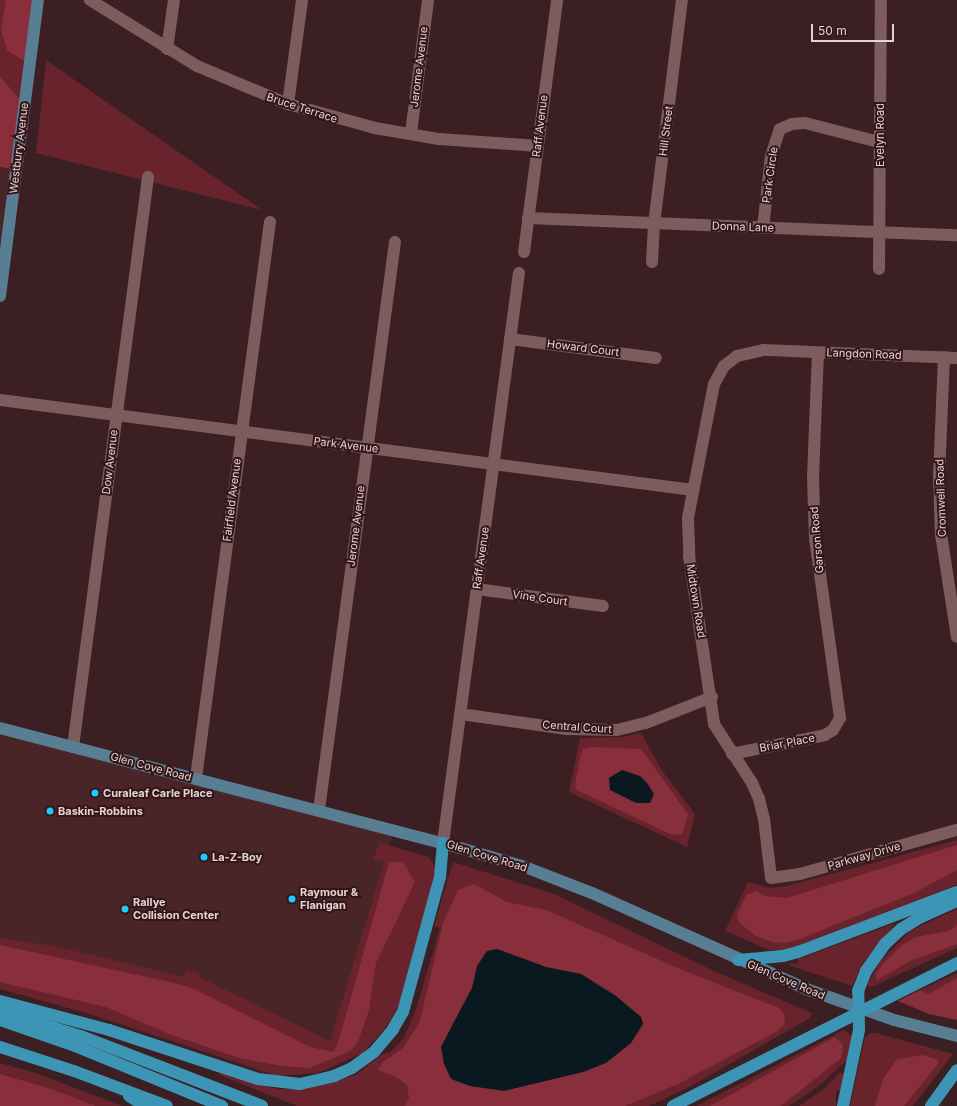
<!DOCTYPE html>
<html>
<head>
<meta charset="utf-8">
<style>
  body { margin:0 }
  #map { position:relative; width:957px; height:1106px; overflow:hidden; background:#3c1f22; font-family:Inter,sans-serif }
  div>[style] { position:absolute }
  .built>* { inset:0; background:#492528 }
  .green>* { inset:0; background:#68232d }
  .forest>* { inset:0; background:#892f3c }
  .water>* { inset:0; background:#0a191f }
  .minor>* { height:12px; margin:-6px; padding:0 6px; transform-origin:6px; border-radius:6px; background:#7e5c5e }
  .major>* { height:12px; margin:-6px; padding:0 6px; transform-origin:6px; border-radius:6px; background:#577e92 }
  .highway>* { height:12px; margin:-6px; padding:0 6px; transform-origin:6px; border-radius:6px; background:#3d95b5 }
  .dots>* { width:11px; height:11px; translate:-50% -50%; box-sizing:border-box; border:2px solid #321618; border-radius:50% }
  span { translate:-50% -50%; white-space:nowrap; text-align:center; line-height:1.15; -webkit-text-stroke:4px #321618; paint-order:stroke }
  .street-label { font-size:11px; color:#e6d2d3 }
  .poi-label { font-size:11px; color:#e6d2d3; font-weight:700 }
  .left { translate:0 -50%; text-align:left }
  .scale { position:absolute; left:811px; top:24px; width:83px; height:18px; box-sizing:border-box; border:2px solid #e6d2d3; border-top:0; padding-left:5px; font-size:12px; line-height:14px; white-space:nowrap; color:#e6d2d3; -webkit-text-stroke:3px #321618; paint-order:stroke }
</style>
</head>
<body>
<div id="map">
  <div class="built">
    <i style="clip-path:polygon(0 167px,14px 169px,0 282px)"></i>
    <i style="clip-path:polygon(0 727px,394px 830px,330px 1050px,0 942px)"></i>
  </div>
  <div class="green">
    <i style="clip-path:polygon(0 0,6px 0,27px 63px,22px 102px,0 76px)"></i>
    <i style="clip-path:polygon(46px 60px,262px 210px,36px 153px)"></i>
    <i style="clip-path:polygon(641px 733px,663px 772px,695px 814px,687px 847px,569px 792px,580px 738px,622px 737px)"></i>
    <i style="clip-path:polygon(957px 840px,957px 885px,789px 950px,769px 950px,725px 931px,748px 882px,770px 888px,787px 886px)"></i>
    <i style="clip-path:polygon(380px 843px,429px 857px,436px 869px,402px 999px,390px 1022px,363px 1053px,318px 1073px,277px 1076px,93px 1015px,0 989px,0 938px,54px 946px,184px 977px,186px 971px,198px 973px,201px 978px,330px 1041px,384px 862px,373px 859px)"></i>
    <i style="clip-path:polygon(453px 862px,554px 894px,716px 972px,812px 1013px,810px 1018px,691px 1086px,649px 1106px,297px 1106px,219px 1075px,220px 1072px,277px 1089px,300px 1089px,356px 1075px,381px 1055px,390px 1052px,404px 1038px,417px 1006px,440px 928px,434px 926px)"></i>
    <i style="clip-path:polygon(957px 909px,957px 948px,872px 987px,867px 985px,880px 962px,910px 931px)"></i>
    <i style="clip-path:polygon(896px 923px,863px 963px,852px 986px,791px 966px,789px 963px,798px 964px,798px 959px)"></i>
    <i style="clip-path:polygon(957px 973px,957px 978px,928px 994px,920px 990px)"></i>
    <i style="clip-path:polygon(844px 1030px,853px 1037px,847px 1060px,820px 1085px,789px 1106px,697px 1106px)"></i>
    <i style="clip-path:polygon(871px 1033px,876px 1033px,953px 1054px,913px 1106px,850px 1106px,865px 1037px)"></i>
    <i style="clip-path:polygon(0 1063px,39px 1074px,122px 1106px,0 1106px)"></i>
    <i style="clip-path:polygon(840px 1072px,844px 1075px,840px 1091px,836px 1090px,836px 1106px,799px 1106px,825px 1088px)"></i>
  </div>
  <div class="forest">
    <i style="clip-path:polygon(6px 0,36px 0,27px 63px,7px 50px,1px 29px)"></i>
    <i style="clip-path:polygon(0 76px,22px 102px,14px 169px,0 167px)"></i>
    <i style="clip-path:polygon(590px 747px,641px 749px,688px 814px,682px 834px,672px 835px,577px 790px,575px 785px,580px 757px,583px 749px)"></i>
    <i style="clip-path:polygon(957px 845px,957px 870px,914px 893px,800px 939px,786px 943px,773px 942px,755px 936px,739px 922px,737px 915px,746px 895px,757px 891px,765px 896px,787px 898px)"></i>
    <i style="clip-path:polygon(389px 862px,403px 862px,415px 882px,376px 963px,369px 1010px,358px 1042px,350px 1051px,310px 1068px,282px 1066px,239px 1058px,169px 1034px,106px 1007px,0 982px,0 945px,179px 984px,194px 989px,310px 1047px,334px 1052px,339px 1040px)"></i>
    <i style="clip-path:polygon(evenodd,474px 884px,507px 902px,546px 910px,687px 972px,779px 1008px,785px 1015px,784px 1025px,776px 1032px,678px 1084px,625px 1106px,405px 1106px,409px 1098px,407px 1085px,396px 1077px,378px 1070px,383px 1062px,403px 1048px,420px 1021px,443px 923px,458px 890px,474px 884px,497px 949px,546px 967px,581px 974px,616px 996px,641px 1017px,643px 1024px,638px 1031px,536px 1082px,504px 1091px,441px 1047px,463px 1004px,497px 949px)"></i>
    <i style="clip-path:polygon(957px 925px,957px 944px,912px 960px,877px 980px,876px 974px,883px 964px,902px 945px,916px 937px,949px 931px)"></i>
    <i style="clip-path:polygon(957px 978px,957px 1020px,929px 1014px,898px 1001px,920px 990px,928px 994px)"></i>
    <i style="clip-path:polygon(835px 1037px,843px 1045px,841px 1058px,781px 1106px,710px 1106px)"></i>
    <i style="clip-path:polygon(923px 1055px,938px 1060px,938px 1064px,904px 1106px,875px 1106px,883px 1079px,897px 1059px)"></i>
    <i style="clip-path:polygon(0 1074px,48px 1088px,96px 1106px,0 1106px)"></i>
  </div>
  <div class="water">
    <i style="clip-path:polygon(622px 770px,640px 776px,647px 783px,654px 794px,650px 803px,636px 803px,610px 790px,609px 778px)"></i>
    <i style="clip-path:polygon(497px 949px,546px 967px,581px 974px,616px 996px,641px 1017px,643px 1024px,631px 1043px,606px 1063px,583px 1072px,504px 1091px,470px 1086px,451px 1079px,444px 1064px,441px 1047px,472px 988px,477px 966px,487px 951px)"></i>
  </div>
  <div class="minor">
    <i style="left:90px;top:0;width:126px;rotate:31.7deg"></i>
    <i style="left:197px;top:66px;width:99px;rotate:22.7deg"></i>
    <i style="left:288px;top:104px;width:90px;rotate:15.4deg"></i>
    <i style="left:375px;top:128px;width:65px;rotate:9.8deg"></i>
    <i style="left:439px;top:139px;width:99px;rotate:4deg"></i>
    <i style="left:167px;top:49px;width:49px;rotate:-81.9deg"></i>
    <i style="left:288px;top:104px;width:105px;rotate:-82.3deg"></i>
    <i style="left:411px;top:133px;width:134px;rotate:-82.7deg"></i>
    <i style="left:528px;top:218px;width:429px;rotate:2.3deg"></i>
    <i style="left:763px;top:228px;width:72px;rotate:-83.7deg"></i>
    <i style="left:771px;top:156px;width:28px;rotate:-72deg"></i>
    <i style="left:780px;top:129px;width:13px;rotate:-23deg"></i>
    <i style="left:792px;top:124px;width:13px;rotate:-4deg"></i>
    <i style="left:805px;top:123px;width:76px;rotate:14.4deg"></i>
    <i style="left:524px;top:252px;width:254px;rotate:-82.5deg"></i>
    <i style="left:652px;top:262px;width:38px;rotate:-87deg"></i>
    <i style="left:654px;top:224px;width:226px;rotate:-82.9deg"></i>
    <i style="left:879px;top:269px;width:269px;rotate:-89.6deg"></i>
    <i style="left:510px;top:339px;width:147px;rotate:7.4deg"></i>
    <i style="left:944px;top:357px;width:118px;rotate:92.4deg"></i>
    <i style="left:939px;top:475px;width:59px;rotate:88.1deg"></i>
    <i style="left:941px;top:534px;width:104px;rotate:81.2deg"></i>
    <i style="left:957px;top:358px;width:194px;rotate:-177.6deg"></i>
    <i style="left:763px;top:350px;width:27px;rotate:167deg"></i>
    <i style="left:737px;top:356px;width:16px;rotate:142deg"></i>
    <i style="left:724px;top:366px;width:21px;rotate:119deg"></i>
    <i style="left:714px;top:384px;width:136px;rotate:101deg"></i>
    <i style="left:688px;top:518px;width:38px;rotate:88deg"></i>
    <i style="left:689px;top:556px;width:170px;rotate:81.5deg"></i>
    <i style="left:714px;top:724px;width:70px;rotate:57.2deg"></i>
    <i style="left:752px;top:783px;width:17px;rotate:66deg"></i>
    <i style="left:759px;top:799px;width:21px;rotate:76deg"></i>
    <i style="left:764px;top:819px;width:59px;rotate:83.2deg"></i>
    <i style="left:771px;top:878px;width:29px;rotate:-8deg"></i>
    <i style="left:800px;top:874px;width:163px;rotate:-15.7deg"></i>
    <i style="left:0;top:400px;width:699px;rotate:7.4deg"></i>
    <i style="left:477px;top:589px;width:127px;rotate:7.7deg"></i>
    <i style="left:460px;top:714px;width:108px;rotate:8deg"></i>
    <i style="left:567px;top:729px;width:50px;rotate:1.1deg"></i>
    <i style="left:617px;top:730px;width:30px;rotate:-14deg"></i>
    <i style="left:646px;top:723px;width:71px;rotate:-21.5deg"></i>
    <i style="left:73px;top:747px;width:575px;rotate:-82.5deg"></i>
    <i style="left:732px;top:754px;width:95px;rotate:-11.5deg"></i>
    <i style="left:825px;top:735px;width:9px;rotate:-32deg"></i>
    <i style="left:833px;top:730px;width:14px;rotate:-60deg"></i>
    <i style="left:840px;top:718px;width:182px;rotate:-97.9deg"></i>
    <i style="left:815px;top:538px;width:61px;rotate:-91.9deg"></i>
    <i style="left:813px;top:477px;width:124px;rotate:-87.7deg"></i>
    <i style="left:196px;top:778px;width:561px;rotate:-82.42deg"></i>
    <i style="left:319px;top:810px;width:573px;rotate:-82.38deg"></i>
    <i style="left:443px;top:843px;width:575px;rotate:-82.41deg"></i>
  </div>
  <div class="major">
    <i style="left:0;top:296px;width:298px;rotate:-82.7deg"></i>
    <i style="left:0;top:728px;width:458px;rotate:14.6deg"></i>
    <i style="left:443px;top:843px;width:85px;rotate:16.3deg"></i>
    <i style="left:525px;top:867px;width:72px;rotate:21.2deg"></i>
    <i style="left:592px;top:893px;width:238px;rotate:24.1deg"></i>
    <i style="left:809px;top:990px;width:90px;rotate:19.4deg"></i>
    <i style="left:894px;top:1020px;width:65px;rotate:14.3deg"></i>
  </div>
  <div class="highway">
    <i style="left:738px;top:960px;width:45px;rotate:-5.1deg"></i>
    <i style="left:783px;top:956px;width:16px;rotate:-15deg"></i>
    <i style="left:798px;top:952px;width:170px;rotate:-20.7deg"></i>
    <i style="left:0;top:1001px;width:113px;rotate:14.9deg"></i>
    <i style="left:109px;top:1030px;width:157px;rotate:18.2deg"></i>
    <i style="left:258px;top:1079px;width:42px;rotate:6.8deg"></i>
    <i style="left:300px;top:1084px;width:35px;rotate:-13deg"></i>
    <i style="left:334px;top:1076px;width:20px;rotate:-24deg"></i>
    <i style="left:352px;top:1068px;width:27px;rotate:-36deg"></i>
    <i style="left:374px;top:1052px;width:30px;rotate:-50deg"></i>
    <i style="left:393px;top:1029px;width:20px;rotate:-60deg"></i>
    <i style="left:403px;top:1012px;width:140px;rotate:-74.7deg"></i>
    <i style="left:440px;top:877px;width:34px;rotate:-85deg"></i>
    <i style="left:0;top:1013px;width:23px;rotate:13deg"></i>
    <i style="left:22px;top:1018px;width:62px;rotate:17deg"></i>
    <i style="left:81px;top:1036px;width:194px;rotate:21.1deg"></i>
    <i style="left:0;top:1020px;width:79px;rotate:19.1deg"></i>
    <i style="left:75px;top:1046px;width:159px;rotate:22.2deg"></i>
    <i style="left:0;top:1047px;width:78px;rotate:18deg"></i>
    <i style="left:74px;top:1071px;width:99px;rotate:20.6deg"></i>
    <i style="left:129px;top:1096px;width:19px;rotate:32deg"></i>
    <i style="left:673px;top:1106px;width:318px;rotate:-26.7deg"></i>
    <i style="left:843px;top:1106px;width:78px;rotate:-78.1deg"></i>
    <i style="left:859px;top:1030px;width:39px;rotate:-91deg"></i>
    <i style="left:858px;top:991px;width:22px;rotate:-68deg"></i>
    <i style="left:866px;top:971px;width:33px;rotate:-55deg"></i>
    <i style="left:885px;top:944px;width:22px;rotate:-43deg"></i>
    <i style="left:901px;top:929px;width:23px;rotate:-31deg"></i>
    <i style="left:921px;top:917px;width:39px;rotate:-24deg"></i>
    <i style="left:931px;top:1106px;width:44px;rotate:-54.2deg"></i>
  </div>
  <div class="dots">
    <i style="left:95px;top:793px;background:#1ec9fd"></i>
    <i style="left:50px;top:811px;background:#1ec9fd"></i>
    <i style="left:204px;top:857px;background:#1ec9fd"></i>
    <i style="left:292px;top:899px;background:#1ec9fd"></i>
    <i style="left:125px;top:909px;background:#1ec9fd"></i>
  </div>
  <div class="street-label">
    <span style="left:419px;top:67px;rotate:-83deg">Jerome Avenue</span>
    <span style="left:302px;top:108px;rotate:18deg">Bruce Terrace</span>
    <span style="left:540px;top:126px;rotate:-83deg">Raff Avenue</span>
    <span style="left:666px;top:131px;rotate:-83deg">Hill Street</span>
    <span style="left:880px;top:135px;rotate:-90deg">Evelyn Road</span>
    <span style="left:19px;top:148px;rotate:-83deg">Westbury Avenue</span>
    <span style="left:770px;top:175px;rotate:-82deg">Park Circle</span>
    <span style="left:743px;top:227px;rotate:2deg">Donna Lane</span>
    <span style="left:583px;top:348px;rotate:7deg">Howard Court</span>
    <span style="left:864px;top:354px;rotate:2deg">Langdon Road</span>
    <span style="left:346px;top:445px;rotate:7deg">Park Avenue</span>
    <span style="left:110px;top:462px;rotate:-83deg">Dow Avenue</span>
    <span style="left:941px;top:498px;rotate:-92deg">Cromwell Road</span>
    <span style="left:232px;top:500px;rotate:-83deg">Fairfield Avenue</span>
    <span style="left:356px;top:526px;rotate:-83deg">Jerome Avenue</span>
    <span style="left:817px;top:540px;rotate:-95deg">Garson Road</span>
    <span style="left:481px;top:558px;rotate:-82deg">Raff Avenue</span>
    <span style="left:540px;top:598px;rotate:8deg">Vine Court</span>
    <span style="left:696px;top:601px;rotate:81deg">Midtown Road</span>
    <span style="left:577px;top:727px;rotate:4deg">Central Court</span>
    <span style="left:787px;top:743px;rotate:-11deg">Briar Place</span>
    <span style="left:151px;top:767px;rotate:15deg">Glen Cove Road</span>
    <span style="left:487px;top:856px;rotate:17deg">Glen Cove Road</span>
    <span style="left:864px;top:856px;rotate:-16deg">Parkway Drive</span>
    <span style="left:786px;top:980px;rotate:23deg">Glen Cove Road</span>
  </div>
  <div class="poi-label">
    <span class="left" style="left:103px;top:793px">Curaleaf Carle Place</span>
    <span class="left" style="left:58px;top:811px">Baskin-Robbins</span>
    <span class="left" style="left:212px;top:857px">La-Z-Boy</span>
    <span class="left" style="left:300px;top:899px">Raymour &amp;<br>Flanigan</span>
    <span class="left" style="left:133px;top:909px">Rallye<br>Collision Center</span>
  </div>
  <div class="scale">50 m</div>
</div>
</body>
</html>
